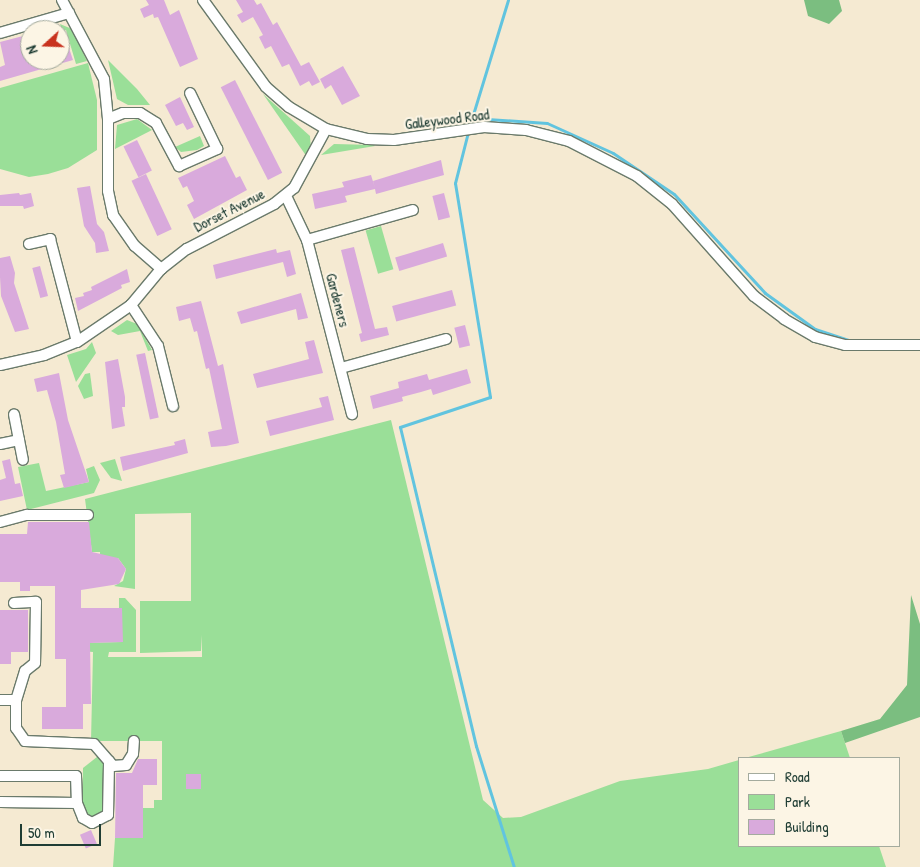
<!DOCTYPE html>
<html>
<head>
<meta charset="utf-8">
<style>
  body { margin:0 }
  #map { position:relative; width:920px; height:867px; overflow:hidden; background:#f5ead2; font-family:"Patrick Hand",sans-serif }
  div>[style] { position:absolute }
  .green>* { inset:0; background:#9adf98; transform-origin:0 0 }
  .forest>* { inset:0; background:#7bbe80 }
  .stream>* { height:3px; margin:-1.5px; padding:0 1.5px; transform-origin:1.5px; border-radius:1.5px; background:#61c4df }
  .building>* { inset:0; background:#d9aadc; transform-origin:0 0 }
  .roads { filter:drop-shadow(1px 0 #6a7a6b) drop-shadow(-1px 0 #6a7a6b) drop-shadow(0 1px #6a7a6b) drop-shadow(0 -1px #6a7a6b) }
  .minor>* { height:10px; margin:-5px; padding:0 5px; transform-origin:5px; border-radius:5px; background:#fff }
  span { translate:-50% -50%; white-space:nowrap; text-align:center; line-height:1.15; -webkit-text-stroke:4px #fcf5e5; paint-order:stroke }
  .street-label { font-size:15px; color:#1f3d34 }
  .legend { position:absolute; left:738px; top:757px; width:162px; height:90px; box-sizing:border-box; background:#fcf5e5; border:1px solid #a4ab9e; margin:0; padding:6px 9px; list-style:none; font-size:15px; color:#1f3d34 }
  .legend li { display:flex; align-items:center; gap:10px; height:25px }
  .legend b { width:25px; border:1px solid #a4ab9e }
  .north { position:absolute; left:20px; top:20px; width:50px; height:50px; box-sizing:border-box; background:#fcf5e5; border:1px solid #a4ab9e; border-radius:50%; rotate:250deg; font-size:14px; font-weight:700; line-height:20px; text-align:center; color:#1f3d34 }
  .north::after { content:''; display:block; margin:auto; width:18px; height:22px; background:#c8321e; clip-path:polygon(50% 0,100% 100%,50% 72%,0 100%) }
  .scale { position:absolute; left:20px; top:824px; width:81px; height:22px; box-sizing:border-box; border:2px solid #1f3d34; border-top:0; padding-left:6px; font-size:15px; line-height:18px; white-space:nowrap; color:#1f3d34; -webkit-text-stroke:4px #fcf5e5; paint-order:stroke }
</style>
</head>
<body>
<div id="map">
  <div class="green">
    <i style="clip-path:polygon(60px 24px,72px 29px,87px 61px,76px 64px,66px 30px,62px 31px)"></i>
    <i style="clip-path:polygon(108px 60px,137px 89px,150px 105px,128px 105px,117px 99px)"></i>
    <i style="clip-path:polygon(88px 63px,97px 100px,97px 150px,68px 168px,48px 174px,29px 177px,0 169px,0 88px)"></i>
    <i style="clip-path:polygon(263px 94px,310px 136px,311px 149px,307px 157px)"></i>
    <i style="clip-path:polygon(137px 119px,152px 130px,115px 149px,117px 125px)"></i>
    <i style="clip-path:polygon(200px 136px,204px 146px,197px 150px,181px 152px,175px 147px)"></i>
    <i style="clip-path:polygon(334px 144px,374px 145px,375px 146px,321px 155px)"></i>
    <i style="left:381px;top:226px;width:45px;height:16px;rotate:74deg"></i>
    <i style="clip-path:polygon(127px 320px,137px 324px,152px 350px,148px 351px,140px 331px,118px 335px,111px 331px)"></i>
    <i style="clip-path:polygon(92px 342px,96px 353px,76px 382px,67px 355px,86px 349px)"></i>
    <i style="clip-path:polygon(90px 373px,93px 396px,84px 399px,78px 386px,85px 374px)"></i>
    <i style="clip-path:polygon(391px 420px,483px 800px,503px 818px,521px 817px,620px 781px,708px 769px,739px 760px,739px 846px,879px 846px,886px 867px,113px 867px,115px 838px,143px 838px,143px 808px,154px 808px,154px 800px,162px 800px,162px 741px,91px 741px,93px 652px,81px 651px,80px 643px,122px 642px,122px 608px,119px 608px,119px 598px,125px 598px,136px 610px,136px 652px,109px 652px,108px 657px,202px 657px,202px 635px,201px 651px,140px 653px,140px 601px,191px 601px,191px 513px,135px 514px,135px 589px,114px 586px,123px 581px,126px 569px,118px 558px,100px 558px,100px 552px,92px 552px,85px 499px)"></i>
    <i style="clip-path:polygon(115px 459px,122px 481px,111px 478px,100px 463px)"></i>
    <i style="clip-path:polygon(39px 463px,46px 491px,89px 482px,86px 469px,94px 466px,100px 480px,94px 493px,27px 510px,18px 467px)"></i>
    <i style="clip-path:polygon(841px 731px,850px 758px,745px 758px)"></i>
    <i style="clip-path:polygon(102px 753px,109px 761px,108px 811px,89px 818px,82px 811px,83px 768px)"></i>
  </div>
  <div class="forest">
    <i style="clip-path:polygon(804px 0,839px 0,842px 11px,829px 24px,808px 16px)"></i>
    <i style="clip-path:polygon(911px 595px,920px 624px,920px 717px,845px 743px,841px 731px,880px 719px,907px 685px)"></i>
  </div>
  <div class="stream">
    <i style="left:508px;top:0;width:123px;rotate:107deg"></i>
    <i style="left:472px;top:118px;width:75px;rotate:3.8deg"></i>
    <i style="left:547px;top:123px;width:72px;rotate:24.4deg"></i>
    <i style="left:613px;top:153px;width:73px;rotate:33.9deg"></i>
    <i style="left:674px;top:194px;width:134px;rotate:47.4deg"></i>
    <i style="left:765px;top:293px;width:62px;rotate:35.8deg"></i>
    <i style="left:815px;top:329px;width:39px;rotate:18deg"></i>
    <i style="left:470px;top:126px;width:8px;rotate:-76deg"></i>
    <i style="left:468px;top:132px;width:53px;rotate:104.3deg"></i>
    <i style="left:455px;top:183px;width:217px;rotate:80.7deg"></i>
    <i style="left:490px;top:397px;width:95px;rotate:161.6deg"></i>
    <i style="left:400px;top:427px;width:328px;rotate:76.6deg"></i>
    <i style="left:476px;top:746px;width:127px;rotate:72.6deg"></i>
    <i style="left:898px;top:340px;width:22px"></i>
  </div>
  <div class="building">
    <i style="clip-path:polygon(146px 0,164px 0,170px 15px,179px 10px,198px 59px,180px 67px,158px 17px,154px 18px,153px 14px,144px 18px,140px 9px,149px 5px)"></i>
    <i style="clip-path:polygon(236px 0,254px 0,257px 5px,261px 3px,273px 25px,277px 22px,301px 66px,309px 62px,320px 82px,312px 86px,309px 81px,300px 86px,289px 64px,282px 67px,271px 46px,265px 49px,259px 37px,263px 35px,253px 17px,242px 23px,237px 15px,243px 12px)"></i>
    <i style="clip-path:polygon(23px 36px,30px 60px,60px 60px,60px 48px,68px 45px,73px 60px,0 81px,0 67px,5px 65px,0 42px)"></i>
    <i style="clip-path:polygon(343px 66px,360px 96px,342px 105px,331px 85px,325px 89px,320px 79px)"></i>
    <i style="left:235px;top:80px;width:104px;height:16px;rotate:63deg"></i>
    <i style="clip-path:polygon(180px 97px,194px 127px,187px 130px,183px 123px,176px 126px,165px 105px)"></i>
    <i style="left:137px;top:140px;width:34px;height:15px;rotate:64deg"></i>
    <i style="clip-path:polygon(225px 156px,236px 178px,240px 176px,247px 190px,194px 219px,187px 205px,194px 201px,187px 186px,183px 188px,178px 178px)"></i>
    <i style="clip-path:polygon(441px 160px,444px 175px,376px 194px,375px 189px,345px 196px,347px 202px,315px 209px,312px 194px,344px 187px,342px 182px,371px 175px,375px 188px,373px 181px)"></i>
    <i style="left:146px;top:174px;width:61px;height:16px;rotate:65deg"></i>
    <i style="clip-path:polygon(90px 186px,97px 224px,104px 232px,109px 251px,96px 253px,95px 243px,84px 226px,77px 188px)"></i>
    <i style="clip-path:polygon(19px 193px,20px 195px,31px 193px,34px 206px,24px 209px,23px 206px,0 206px,0 195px)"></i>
    <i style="left:444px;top:193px;width:25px;height:12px;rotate:76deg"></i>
    <i style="left:443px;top:243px;width:14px;height:50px;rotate:73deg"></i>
    <i style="clip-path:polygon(354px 247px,375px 329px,387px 327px,389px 335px,361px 342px,359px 334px,362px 333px,341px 250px)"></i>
    <i style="clip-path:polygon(276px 249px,277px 253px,290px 250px,296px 274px,287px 277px,283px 262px,216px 279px,213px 265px)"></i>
    <i style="clip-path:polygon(10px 256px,15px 273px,14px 283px,29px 329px,15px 332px,1px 296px,0 277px,0 258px)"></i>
    <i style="left:40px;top:266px;width:31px;height:8px;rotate:75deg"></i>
    <i style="clip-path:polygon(127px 269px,130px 282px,121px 285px,122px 288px,78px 311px,75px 298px,84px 296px,83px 293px,92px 290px,91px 287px)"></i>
    <i style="left:452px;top:290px;width:16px;height:62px;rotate:75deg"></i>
    <i style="clip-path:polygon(301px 293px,308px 318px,298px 320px,296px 309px,241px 324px,237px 312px)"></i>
    <i style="clip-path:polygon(201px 301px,218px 366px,223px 364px,239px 443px,226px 446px,211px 447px,208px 432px,222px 429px,209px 368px,206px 369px,197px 331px,194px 332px,190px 318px,179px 321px,176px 307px)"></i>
    <i style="left:465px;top:325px;width:21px;height:11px;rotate:76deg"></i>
    <i style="clip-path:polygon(314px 340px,323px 373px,257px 388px,253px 374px,309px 359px,305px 342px)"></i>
    <i style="left:145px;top:353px;width:66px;height:9px;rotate:78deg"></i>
    <i style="clip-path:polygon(118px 359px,125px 397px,125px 407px,122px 407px,125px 426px,112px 429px,105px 362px)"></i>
    <i style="clip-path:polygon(467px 369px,471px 383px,433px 395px,431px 389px,421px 392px,402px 397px,403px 401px,373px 409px,370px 396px,399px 388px,398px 382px,427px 374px,429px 380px)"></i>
    <i style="clip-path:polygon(59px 373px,68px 420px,89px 482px,64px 488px,60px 475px,65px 474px,56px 422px,47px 390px,37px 392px,34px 379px)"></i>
    <i style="clip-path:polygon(328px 396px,334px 420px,270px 436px,266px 421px,322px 407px,319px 398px)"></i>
    <i style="clip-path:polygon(185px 439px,188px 453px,123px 471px,120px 457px,175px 445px,174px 442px)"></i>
    <i style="clip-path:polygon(10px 459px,15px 484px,20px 483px,23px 496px,0 501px,0 480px,6px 478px,2px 461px)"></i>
    <i style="clip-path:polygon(28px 522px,89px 522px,92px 552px,118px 558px,126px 569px,119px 584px,81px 590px,81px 608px,122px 608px,123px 642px,90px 643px,91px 704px,83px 704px,83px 729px,42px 729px,42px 707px,66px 707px,66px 659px,55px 659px,55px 586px,30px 586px,30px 591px,20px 591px,20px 582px,0 582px,0 534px,27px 534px)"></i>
    <i style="clip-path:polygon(0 610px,28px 610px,28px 652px,11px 652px,11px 664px,0 664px)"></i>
    <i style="clip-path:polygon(138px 759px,157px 759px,157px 785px,143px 785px,143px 838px,115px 838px,116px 773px,132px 773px)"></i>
    <i style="left:186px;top:774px;width:15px;height:15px"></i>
    <i style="left:91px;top:830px;width:15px;height:12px;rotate:67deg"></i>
  </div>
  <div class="roads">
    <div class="minor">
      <i style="left:62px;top:0;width:89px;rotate:62deg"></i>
      <i style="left:104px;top:79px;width:40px;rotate:84.3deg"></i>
      <i style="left:108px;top:119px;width:72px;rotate:90deg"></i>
      <i style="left:108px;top:191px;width:25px;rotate:78deg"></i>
      <i style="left:113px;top:215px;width:38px;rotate:55deg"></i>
      <i style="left:135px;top:246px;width:35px;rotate:41deg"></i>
      <i style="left:203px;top:0;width:107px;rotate:54.1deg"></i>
      <i style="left:266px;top:87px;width:30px;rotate:41deg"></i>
      <i style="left:289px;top:107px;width:43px;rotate:30.7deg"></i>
      <i style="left:326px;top:129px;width:42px;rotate:13.7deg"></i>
      <i style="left:367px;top:139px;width:27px;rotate:2deg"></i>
      <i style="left:394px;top:140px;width:91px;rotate:-8.2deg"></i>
      <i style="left:484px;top:127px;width:42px;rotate:4.1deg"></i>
      <i style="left:526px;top:130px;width:44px;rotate:14.3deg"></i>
      <i style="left:569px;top:141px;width:76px;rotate:27.2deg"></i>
      <i style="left:637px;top:176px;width:45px;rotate:38.7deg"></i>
      <i style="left:672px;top:204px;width:123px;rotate:48.3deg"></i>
      <i style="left:754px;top:296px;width:38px;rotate:37deg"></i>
      <i style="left:784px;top:319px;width:36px;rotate:30deg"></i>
      <i style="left:815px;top:337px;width:31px;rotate:15deg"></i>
      <i style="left:845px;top:345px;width:75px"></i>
      <i style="left:0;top:33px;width:72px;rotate:-16.2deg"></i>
      <i style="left:108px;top:119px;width:16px;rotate:-22deg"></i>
      <i style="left:123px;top:113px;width:17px"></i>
      <i style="left:140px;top:113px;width:19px;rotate:32deg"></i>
      <i style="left:156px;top:123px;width:49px;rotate:61.9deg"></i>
      <i style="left:179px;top:166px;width:42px;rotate:-24.1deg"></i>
      <i style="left:217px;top:149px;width:62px;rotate:-115.7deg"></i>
      <i style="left:286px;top:196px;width:49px;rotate:64.5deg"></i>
      <i style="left:307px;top:240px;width:180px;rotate:75.5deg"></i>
      <i style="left:307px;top:240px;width:110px;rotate:-15.8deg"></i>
      <i style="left:29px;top:244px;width:22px;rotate:-13deg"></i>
      <i style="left:50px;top:239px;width:106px;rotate:75.3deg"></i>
      <i style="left:131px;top:305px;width:49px;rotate:56.6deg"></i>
      <i style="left:158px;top:346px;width:62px;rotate:76deg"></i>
      <i style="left:0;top:365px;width:45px;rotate:-12.8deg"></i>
      <i style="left:44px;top:355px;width:35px;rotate:-22deg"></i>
      <i style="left:77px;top:342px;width:65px;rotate:-34.4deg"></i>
      <i style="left:131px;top:305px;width:47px;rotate:-50.2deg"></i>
      <i style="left:161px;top:269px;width:33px;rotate:-38deg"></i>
      <i style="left:187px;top:249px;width:98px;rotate:-27.3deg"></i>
      <i style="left:274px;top:204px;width:26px;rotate:-39deg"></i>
      <i style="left:294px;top:188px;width:67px;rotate:-61.5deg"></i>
      <i style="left:341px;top:368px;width:109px;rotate:-15.4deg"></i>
      <i style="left:19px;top:440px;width:20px;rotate:79deg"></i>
      <i style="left:0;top:444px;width:19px;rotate:-12deg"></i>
      <i style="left:19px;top:440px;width:26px;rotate:-101deg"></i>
      <i style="left:0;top:522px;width:28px;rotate:-15deg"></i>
      <i style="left:27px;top:515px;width:61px"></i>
      <i style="left:14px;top:603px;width:22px;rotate:-3deg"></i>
      <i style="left:36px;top:602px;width:61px;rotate:90.9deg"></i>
      <i style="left:35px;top:663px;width:13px;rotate:141deg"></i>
      <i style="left:25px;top:671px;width:30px;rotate:107deg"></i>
      <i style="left:0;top:700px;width:16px"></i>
      <i style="left:16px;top:700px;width:28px;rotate:90deg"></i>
      <i style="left:16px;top:728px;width:16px;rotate:55deg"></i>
      <i style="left:25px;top:741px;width:69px;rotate:2.5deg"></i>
      <i style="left:94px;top:744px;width:29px;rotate:49deg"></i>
      <i style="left:113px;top:766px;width:13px;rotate:-4deg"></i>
      <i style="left:126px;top:765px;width:13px;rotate:-58deg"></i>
      <i style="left:133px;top:754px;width:13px;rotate:-86deg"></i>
      <i style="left:0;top:776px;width:76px"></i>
      <i style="left:76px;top:776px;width:27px;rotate:88deg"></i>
      <i style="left:77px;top:803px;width:77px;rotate:-179.3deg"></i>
      <i style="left:77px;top:803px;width:16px;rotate:68deg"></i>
      <i style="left:83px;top:818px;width:10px;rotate:29deg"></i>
      <i style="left:92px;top:823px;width:18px;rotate:-27deg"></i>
      <i style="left:108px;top:815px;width:54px;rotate:-88.9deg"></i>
    </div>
  </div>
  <div class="street-label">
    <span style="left:447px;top:119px;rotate:-7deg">Galleywood Road</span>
    <span style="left:229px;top:210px;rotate:-27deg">Dorset Avenue</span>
    <span style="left:338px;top:300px;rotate:75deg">Gardeners</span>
  </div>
  <ul class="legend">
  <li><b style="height:6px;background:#fff"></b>Road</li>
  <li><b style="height:14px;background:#9adf98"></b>Park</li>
  <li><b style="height:14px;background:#d9aadc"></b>Building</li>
  </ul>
  <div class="north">N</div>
  <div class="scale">50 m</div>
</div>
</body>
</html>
